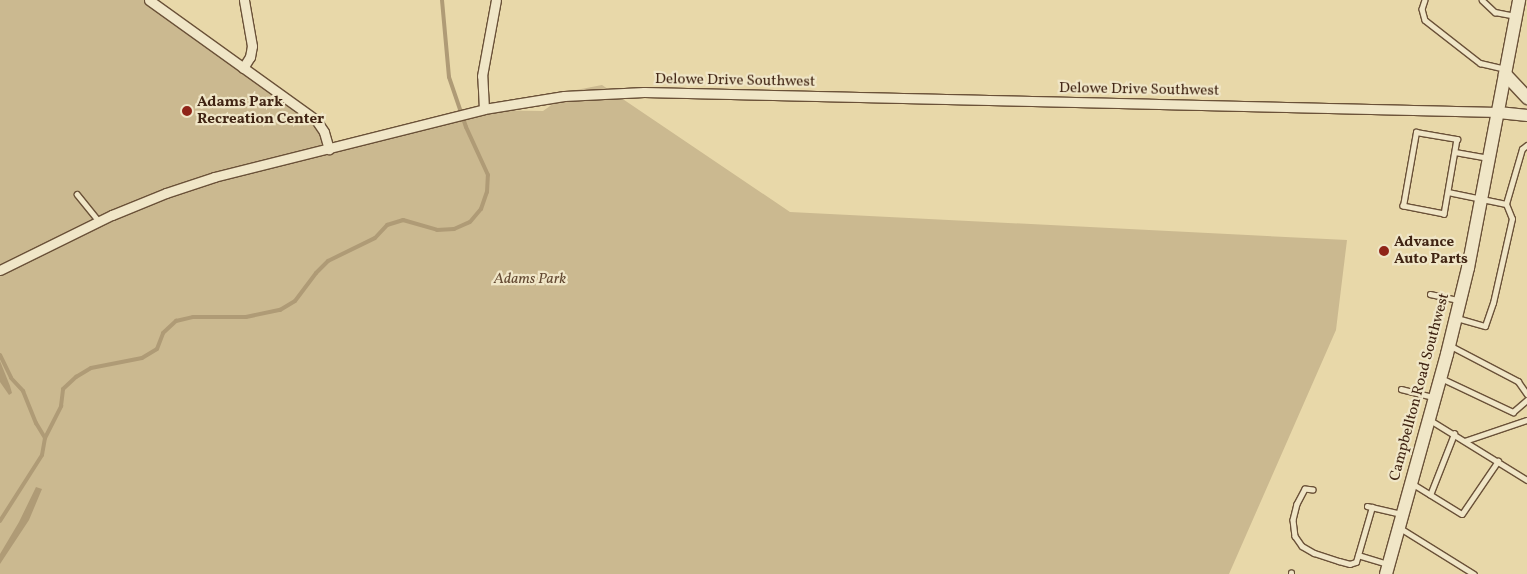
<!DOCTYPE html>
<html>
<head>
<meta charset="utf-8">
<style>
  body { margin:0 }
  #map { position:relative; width:1527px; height:574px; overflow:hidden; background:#e8d8a9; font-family:Vollkorn,serif }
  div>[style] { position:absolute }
  .green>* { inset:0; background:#cbb990 }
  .water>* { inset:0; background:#af9b76 }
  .stream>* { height:4px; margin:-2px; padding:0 2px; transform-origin:2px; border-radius:2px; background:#af9b76 }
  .roads { filter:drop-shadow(1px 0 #6a5138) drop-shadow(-1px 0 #6a5138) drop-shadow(0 1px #6a5138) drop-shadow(0 -1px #6a5138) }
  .service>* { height:4.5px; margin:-2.25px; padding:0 2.25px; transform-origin:2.25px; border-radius:2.25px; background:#f0e6c7 }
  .minor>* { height:9px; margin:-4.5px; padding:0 4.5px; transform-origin:4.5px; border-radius:4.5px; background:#f0e6c7 }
  .tertiary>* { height:11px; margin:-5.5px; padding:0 5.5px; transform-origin:5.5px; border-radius:5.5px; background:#f0e6c7 }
  .secondary>* { height:12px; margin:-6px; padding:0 6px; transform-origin:6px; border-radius:6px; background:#f0e6c7 }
  .dots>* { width:14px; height:14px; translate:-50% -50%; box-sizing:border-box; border:2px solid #f0e6c7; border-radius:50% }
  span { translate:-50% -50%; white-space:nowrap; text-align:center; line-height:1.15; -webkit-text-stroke:4.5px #f0e6c7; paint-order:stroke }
  .street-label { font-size:15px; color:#402413 }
  .poi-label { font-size:15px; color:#402413; font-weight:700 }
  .left { translate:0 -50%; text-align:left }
  .park-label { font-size:15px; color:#634932; font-style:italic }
</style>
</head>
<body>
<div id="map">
  <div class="green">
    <i style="clip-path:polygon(0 0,153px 0,309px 116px,332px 146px,467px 110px,543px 111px,571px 91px,602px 85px,790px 212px,1347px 240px,1336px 330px,1229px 574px,0 574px)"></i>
  </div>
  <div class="water">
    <i style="clip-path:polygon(0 361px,10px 386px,12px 393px,9px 395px,0 382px)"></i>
    <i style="clip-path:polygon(36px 487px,42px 489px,29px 520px,0 564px,0 554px,19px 522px)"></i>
  </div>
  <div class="stream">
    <i style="left:0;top:355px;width:25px;rotate:64deg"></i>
    <i style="left:11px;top:378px;width:18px;rotate:47deg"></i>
    <i style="left:23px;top:391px;width:35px;rotate:68deg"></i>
    <i style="left:36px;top:423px;width:17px;rotate:59deg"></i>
    <i style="left:0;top:521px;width:78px;rotate:-57.5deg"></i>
    <i style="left:42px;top:455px;width:17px;rotate:-80deg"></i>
    <i style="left:45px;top:438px;width:36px;rotate:-63deg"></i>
    <i style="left:61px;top:406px;width:17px;rotate:-83deg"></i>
    <i style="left:63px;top:389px;width:18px;rotate:-43deg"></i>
    <i style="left:76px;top:377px;width:17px;rotate:-31deg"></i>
    <i style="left:91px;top:368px;width:52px;rotate:-11.1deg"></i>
    <i style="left:142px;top:358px;width:17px;rotate:-31deg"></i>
    <i style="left:157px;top:349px;width:17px;rotate:-69deg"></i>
    <i style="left:163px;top:333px;width:18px;rotate:-43deg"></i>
    <i style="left:176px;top:321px;width:17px;rotate:-13deg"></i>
    <i style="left:193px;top:317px;width:53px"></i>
    <i style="left:246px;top:317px;width:35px;rotate:-12deg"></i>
    <i style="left:280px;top:310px;width:17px;rotate:-31deg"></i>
    <i style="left:295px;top:301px;width:35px;rotate:-53deg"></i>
    <i style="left:316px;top:273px;width:17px;rotate:-45deg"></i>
    <i style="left:328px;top:261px;width:52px;rotate:-26.1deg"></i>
    <i style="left:375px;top:238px;width:18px;rotate:-47deg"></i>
    <i style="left:387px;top:225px;width:17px;rotate:-17deg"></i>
    <i style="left:403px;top:220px;width:35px;rotate:16deg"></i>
    <i style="left:437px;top:230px;width:17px;rotate:-3deg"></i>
    <i style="left:454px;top:229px;width:17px;rotate:-24deg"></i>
    <i style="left:470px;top:222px;width:17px;rotate:-50deg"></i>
    <i style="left:481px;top:209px;width:18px;rotate:-71deg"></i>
    <i style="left:487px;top:192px;width:17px;rotate:-87deg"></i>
    <i style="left:488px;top:175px;width:53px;rotate:-114.6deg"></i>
    <i style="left:466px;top:127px;width:53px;rotate:-108.8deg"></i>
    <i style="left:449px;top:77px;width:77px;rotate:-95.2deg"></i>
  </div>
  <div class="roads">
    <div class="service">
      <i style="left:1425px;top:0;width:9px;rotate:108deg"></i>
      <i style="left:1422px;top:9px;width:11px;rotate:75deg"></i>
      <i style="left:1425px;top:20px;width:70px;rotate:38deg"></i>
      <i style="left:1480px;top:63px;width:26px;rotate:13deg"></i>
      <i style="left:1482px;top:0;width:18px;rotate:43deg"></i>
      <i style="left:1495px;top:12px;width:20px;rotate:11deg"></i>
      <i style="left:1416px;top:132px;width:42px;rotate:9.7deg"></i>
      <i style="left:1457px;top:139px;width:76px;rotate:99.8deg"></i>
      <i style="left:1444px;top:214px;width:42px;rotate:-169deg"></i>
      <i style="left:1403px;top:206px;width:75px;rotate:-80deg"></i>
      <i style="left:1455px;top:152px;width:34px;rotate:10deg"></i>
      <i style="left:1448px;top:192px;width:59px;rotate:11.7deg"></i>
      <i style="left:1506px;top:204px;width:57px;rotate:-73.8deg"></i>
      <i style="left:1522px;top:149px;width:6px;rotate:-39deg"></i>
      <i style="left:77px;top:194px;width:35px;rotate:51deg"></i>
      <i style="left:1430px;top:294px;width:30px;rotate:12deg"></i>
      <i style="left:1457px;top:318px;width:29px;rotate:16deg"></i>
      <i style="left:1485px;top:326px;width:24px;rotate:-71deg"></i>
      <i style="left:1493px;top:303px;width:86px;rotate:-77.3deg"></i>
      <i style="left:1512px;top:219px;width:16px;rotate:-112deg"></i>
      <i style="left:1451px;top:346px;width:76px;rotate:27.6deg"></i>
      <i style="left:1518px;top:381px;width:16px;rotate:55deg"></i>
      <i style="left:1441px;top:378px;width:80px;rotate:25.3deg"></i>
      <i style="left:1513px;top:412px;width:18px;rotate:-41deg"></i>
      <i style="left:1401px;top:389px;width:34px;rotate:14deg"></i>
      <i style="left:1430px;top:420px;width:114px;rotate:31.7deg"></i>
      <i style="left:1465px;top:441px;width:65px;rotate:-18.7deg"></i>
      <i style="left:1413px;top:484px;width:57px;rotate:31.5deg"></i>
      <i style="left:1462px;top:514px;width:64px;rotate:-55.8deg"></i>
      <i style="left:1313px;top:490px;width:8px;rotate:-173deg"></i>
      <i style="left:1305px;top:489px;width:17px;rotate:118deg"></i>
      <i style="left:1297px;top:504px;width:16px;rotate:104deg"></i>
      <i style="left:1293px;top:520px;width:16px;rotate:83deg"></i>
      <i style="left:1295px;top:536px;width:12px;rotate:55deg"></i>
      <i style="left:1302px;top:546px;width:14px;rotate:30deg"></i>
      <i style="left:1314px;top:553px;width:26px;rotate:18deg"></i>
      <i style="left:1339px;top:561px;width:11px;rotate:15deg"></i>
      <i style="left:1350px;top:564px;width:6px;rotate:-18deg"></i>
      <i style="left:1356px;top:562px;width:57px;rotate:-73.8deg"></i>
      <i style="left:1430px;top:495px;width:66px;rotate:-68.5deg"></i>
      <i style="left:1367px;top:506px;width:35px;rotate:13deg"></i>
      <i style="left:1400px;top:528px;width:87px;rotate:31.9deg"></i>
      <i style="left:1358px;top:555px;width:31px;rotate:17deg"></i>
      <i style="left:1291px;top:574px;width:1px;rotate:-90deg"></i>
    </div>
    <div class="minor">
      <i style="left:149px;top:0;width:206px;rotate:35.7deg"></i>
      <i style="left:316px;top:120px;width:14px;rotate:56deg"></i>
      <i style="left:324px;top:132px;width:18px;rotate:74deg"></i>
      <i style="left:243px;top:68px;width:13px;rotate:-58deg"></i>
      <i style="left:250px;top:57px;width:11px;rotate:-80deg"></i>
      <i style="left:252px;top:46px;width:47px;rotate:-99.9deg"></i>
      <i style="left:484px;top:109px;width:33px;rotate:-93deg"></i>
      <i style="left:482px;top:76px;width:77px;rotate:-79.6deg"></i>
      <i style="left:0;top:270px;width:125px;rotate:-26.2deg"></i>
      <i style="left:112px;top:215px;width:58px;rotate:-22.2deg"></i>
      <i style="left:166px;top:193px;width:51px;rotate:-18.4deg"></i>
      <i style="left:214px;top:177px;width:278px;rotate:-14.1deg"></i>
      <i style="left:484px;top:109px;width:81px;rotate:-9.2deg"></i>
      <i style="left:564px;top:96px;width:80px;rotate:-2.9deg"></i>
      <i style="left:644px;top:92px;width:854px;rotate:1.34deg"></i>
    </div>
    <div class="tertiary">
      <i style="left:1498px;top:112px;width:29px;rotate:6deg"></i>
    </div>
    <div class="secondary">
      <i style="left:1505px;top:74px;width:33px;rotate:47deg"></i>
      <i style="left:1386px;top:574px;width:228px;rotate:-74.5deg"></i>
      <i style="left:1447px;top:354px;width:89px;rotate:-76.3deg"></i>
      <i style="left:1468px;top:268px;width:273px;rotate:-79.2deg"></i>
    </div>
  </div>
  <div class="dots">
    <i style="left:187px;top:111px;background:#8f2418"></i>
    <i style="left:1384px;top:251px;background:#8f2418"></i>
  </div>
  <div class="street-label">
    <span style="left:735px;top:81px;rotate:1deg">Delowe Drive Southwest</span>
    <span style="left:1139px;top:90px;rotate:1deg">Delowe Drive Southwest</span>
    <span style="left:1420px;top:387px;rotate:-75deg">Campbellton Road Southwest</span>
  </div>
  <div class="poi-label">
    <span class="left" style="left:197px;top:111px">Adams Park<br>Recreation Center</span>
    <span class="left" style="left:1394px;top:251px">Advance<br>Auto Parts</span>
  </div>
  <div class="park-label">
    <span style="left:530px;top:280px">Adams Park</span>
  </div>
</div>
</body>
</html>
